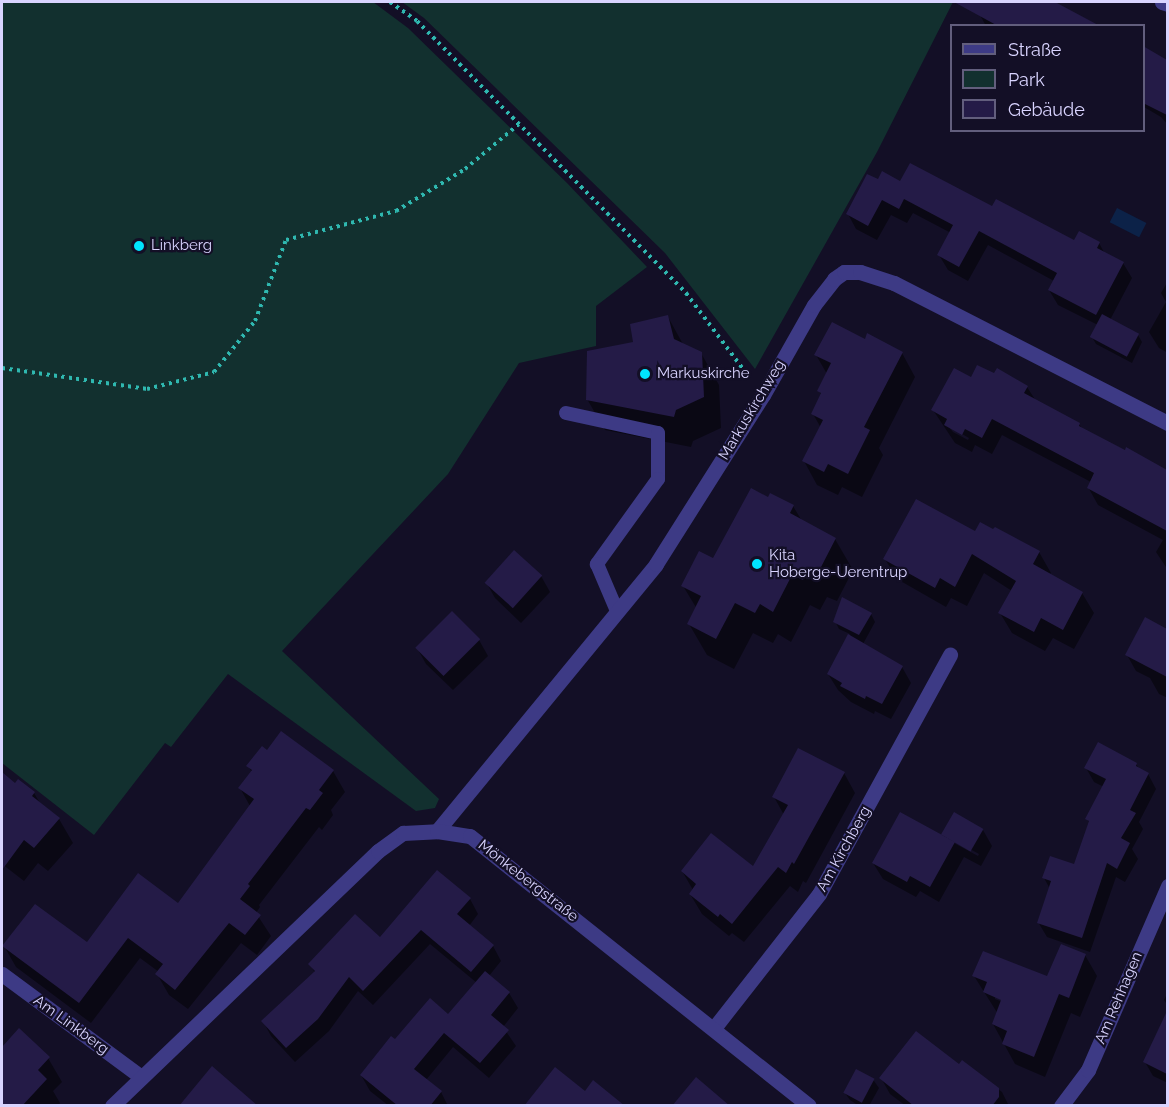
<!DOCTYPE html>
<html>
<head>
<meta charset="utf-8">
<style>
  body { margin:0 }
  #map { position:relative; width:1169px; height:1107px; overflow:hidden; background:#130f26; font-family:Raleway,sans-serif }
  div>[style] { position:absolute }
  .green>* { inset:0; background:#12302f }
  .water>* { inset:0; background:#0c2248; transform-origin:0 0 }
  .shadow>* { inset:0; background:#0007 }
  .building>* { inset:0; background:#241b47; transform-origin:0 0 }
  .path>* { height:4px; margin-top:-2px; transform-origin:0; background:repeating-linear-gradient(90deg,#2fb8b0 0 3px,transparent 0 7.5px) }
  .lane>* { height:14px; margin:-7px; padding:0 7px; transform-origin:7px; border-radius:7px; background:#3d3a85 }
  .street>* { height:15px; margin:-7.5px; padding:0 7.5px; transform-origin:7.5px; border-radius:7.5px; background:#3d3a85 }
  .dots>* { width:16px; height:16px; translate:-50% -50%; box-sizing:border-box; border:3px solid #130f26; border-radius:50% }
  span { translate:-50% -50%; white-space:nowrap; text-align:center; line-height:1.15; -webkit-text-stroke:4.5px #130f26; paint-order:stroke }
  .poi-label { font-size:15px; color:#d9d4ff }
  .left { translate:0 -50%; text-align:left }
  .street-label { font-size:15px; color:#d9d4ff }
  .frame { position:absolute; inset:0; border:3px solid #d9d4ff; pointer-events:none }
  .legend { position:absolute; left:950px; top:24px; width:195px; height:108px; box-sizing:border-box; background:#130f26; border:2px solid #625e7d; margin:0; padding:8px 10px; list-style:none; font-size:18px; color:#d9d4ff }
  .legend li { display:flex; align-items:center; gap:12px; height:30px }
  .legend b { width:30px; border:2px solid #625e7d }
</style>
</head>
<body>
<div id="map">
  <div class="green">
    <i style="clip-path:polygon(2px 2px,373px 2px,408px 28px,567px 183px,647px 267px,596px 306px,596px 346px,519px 363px,448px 474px,282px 651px,439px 799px,435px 808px,416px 811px,228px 674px,171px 747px,165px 743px,94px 835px,2px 763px)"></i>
    <i style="clip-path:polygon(402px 2px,953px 2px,877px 152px,755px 369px,665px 253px,424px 18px)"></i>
  </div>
  <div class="water">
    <i style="left:1117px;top:208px;width:33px;height:16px;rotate:27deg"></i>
  </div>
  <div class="shadow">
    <i style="clip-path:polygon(986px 2px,1053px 2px,1099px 26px,986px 26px,980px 15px)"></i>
    <i style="clip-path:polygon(1144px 48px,1153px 64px,1168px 72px,1168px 125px,1161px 117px,1144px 107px)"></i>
    <i style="clip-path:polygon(878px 181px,901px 183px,993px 208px,1074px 242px,1099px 243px,1105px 254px,1123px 263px,1132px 278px,1110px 320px,1138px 335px,1142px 342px,1132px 363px,1096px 344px,1092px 337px,1098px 325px,1058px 305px,1049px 290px,1054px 281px,988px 245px,968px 281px,948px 270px,939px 255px,951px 233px,913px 213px,907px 223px,891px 215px,877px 240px,856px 229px,848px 214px)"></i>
    <i style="clip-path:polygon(1168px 281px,1168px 353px,1159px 348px,1149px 332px,1166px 302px,1161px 293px)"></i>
    <i style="clip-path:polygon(668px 317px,684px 346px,701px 353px,719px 385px,721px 428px,693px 441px,691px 447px,605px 430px,587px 399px,634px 343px)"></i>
    <i style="clip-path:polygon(865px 341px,902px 353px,915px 377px,879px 448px,883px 455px,862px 497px,842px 487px,838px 495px,817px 485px,804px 461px,821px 428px,813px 414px,822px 396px,819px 391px,827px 374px,816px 355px)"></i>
    <i style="clip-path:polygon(evenodd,971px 379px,1027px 387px,1036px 401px,1079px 424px,1083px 430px,1168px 471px,1168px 570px,1156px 552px,1163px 540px,1098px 505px,1088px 487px,1091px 482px,1002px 435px,992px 454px,975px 445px,972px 452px,955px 443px,933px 410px,971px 379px,948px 426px,969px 438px,968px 440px,953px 432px,948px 426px)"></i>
    <i style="clip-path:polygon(768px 499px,793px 506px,802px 521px,835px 539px,853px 570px,837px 601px,827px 597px,820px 610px,810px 605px,791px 642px,778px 634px,773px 643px,753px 633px,734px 669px,707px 655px,689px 624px,697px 609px,683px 586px,714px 560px)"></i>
    <i style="clip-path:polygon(975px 533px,1039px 552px,1051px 573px,1049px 575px,1082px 593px,1094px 613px,1074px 649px,1053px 638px,1045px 651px,1012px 633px,1000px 613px,1012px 591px,984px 573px,967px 606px,951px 598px,946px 607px,897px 579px,885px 559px)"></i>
    <i style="clip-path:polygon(514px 552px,541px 576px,550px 592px,521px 623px,495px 598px,486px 582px)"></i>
    <i style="clip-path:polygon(871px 614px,875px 622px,863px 644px,902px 667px,911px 683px,891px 719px,875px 711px,874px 714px,851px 702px,838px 690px,828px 674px,850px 634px,839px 629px,835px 621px)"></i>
    <i style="clip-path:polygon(1145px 619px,1168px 631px,1168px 698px,1159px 694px,1150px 678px,1136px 671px,1127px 655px)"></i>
    <i style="clip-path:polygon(479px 640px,488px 656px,453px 690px,426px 664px,417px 648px)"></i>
    <i style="clip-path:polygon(267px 752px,333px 771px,345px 792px,331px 810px,333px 815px,322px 830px,319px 827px,259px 905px,260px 907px,256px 913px,271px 936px,257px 955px,241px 943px,188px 1009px,169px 995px,157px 974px,159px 972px,140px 958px,91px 1023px,16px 967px,4px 946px,87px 945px,179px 905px,250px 806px,240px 788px,252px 772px,248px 766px)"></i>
    <i style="clip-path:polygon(1136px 764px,1140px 770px,1148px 774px,1156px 789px,1139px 822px,1143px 829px,1132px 849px,1138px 859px,1125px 882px,1116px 877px,1090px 952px,1047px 937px,1038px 922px,1050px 889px,1044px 878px,1075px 866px,1090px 823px,1087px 819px,1104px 787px,1094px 782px,1086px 768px)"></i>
    <i style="clip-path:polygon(844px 773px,855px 793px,806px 883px,803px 881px,798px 892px,790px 886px,744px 942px,732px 933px,729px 936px,702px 914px,690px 894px,693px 890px,682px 871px,753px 868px,784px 815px,774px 797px)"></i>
    <i style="clip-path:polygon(2px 774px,15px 785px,18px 781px,34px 793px,41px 805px,59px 819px,73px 843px,48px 871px,38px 863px,24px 881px,2px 864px)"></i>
    <i style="clip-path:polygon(evenodd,983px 830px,992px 846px,981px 866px,964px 857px,939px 902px,920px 891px,916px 897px,883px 879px,873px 863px,945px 838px,943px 834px,983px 830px,954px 840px,979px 854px,978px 856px,954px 843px,954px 840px)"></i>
    <i style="clip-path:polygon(470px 899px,478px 914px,469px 926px,493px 946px,501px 961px,489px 976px,509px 993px,518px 1008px,503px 1027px,516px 1046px,489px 1078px,453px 1047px,426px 1080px,441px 1092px,448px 1106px,389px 1106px,370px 1091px,361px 1075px,395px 1041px,448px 1016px,477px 983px,430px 944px,373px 1005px,358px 991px,329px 1031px,295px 1062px,271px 1036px,263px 1021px,315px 973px,310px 964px,380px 940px)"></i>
    <i style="clip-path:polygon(evenodd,1085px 955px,1097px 976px,1080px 1017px,1071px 1013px,1045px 1077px,1015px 1064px,993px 1024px,998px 1014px,974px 976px,1048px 978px,1085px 955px,995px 996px,1008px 1004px,995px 999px,995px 996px)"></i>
    <i style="clip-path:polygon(1168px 992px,1168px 1006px,1164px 1000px)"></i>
    <i style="clip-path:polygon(1168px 1014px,1168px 1083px,1153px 1076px,1145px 1062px)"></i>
    <i style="clip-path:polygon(19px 1030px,48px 1058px,62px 1082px,53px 1091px,60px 1103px,58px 1106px,2px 1106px,2px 1049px)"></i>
    <i style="clip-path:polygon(962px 1062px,1002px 1092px,1009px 1106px,906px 1106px,890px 1094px,881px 1078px,960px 1066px)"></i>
    <i style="clip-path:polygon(857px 1071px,874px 1081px,879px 1088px,869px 1106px,859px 1106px,850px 1100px,845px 1093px)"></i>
  </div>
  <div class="building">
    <i style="clip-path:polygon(954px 2px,1055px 2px,1100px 26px,998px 26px)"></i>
    <i style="clip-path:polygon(1143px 46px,1167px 60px,1167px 115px,1143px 103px)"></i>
    <i style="clip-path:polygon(910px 163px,992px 206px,996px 199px,1074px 240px,1079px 231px,1100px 242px,1097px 248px,1124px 262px,1096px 315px,1048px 290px,1057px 273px,979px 231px,959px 267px,937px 255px,953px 225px,904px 199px,899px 209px,882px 200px,868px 226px,846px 214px,867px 174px,878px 179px,882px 171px,900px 181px)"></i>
    <i style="left:1102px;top:314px;width:42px;height:26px;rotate:28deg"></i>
    <i style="clip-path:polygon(668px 315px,674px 339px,702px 352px,704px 397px,676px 410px,674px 417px,586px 400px,587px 351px,633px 342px,630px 324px)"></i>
    <i style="clip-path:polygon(832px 322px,865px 339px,867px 333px,903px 352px,864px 427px,870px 430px,848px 474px,828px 464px,824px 472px,802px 461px,823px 420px,811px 414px,821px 393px,817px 391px,831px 363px,814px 355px)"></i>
    <i style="clip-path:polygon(977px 365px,994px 373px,997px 368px,1028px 386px,1024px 393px,1080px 423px,1079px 426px,1125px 450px,1126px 447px,1167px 470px,1167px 531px,1087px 488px,1094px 473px,992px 419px,982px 438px,965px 429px,962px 435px,944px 425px,947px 419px,931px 410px,954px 368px,971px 377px)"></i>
    <i style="clip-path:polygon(751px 488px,768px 497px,770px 493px,794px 505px,790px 513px,836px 538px,819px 571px,809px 567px,803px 580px,792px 575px,773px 612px,760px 604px,755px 613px,735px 603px,716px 639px,687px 624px,701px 596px,681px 586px,699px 551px,713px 558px)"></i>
    <i style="clip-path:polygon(916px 499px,975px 531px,980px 522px,993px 529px,995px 527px,1040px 551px,1033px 564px,1083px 592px,1063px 630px,1041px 618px,1034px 632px,998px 613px,1016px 581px,972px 554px,955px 587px,940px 578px,935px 588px,883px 559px)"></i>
    <i style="left:514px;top:550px;width:38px;height:44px;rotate:42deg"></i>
    <i style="clip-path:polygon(842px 597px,872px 613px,859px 635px,833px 622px)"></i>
    <i style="left:452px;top:611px;width:40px;height:52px;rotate:45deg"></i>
    <i style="clip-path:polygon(1145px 617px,1167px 629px,1167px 677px,1125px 655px)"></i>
    <i style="clip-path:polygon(848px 634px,903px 666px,882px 704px,866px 696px,865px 699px,840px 686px,842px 683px,827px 674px)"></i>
    <i style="clip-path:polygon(281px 731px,334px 770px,319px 790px,323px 793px,310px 810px,306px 808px,248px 884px,250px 886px,240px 899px,261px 915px,245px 935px,229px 923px,175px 990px,155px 974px,163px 964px,128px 938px,79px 1003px,2px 946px,35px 904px,87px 942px,138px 873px,178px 903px,254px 799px,238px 788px,252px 770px,246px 766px,262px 746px,267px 750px)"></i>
    <i style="clip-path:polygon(1098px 742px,1137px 763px,1136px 766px,1149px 773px,1130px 810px,1136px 813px,1121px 838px,1130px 843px,1117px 869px,1107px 863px,1082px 938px,1037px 923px,1051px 881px,1042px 878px,1050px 856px,1074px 864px,1089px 821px,1085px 819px,1106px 779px,1084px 768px)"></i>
    <i style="clip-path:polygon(798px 748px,845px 772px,794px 864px,792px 862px,786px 873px,778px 867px,732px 924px,720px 914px,718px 917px,689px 894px,696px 884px,681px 871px,711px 833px,753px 866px,788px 805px,772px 797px)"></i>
    <i style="clip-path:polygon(2px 772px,15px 783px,18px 779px,35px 792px,32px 796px,60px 818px,34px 848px,24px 840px,2px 870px)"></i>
    <i style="clip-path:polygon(900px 812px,955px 842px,930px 887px,910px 876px,907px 882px,872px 863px)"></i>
    <i style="left:954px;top:812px;width:34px;height:26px;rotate:30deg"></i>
    <i style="clip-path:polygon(437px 870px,471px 898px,457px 914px,494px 945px,471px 972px,421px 930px,363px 991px,349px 977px,318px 1019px,286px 1048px,261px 1021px,315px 971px,308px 964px,355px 914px,380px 937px)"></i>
    <i style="clip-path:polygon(1061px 944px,1086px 954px,1069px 998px,1059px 994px,1034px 1057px,1002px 1044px,1007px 1031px,992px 1024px,1001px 1000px,983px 992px,987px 982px,972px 976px,983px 951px,1047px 976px)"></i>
    <i style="clip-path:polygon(485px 971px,510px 992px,491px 1015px,509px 1030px,480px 1063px,444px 1033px,414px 1069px,442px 1091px,430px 1106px,398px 1106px,360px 1075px,391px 1036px,395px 1039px,430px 998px,448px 1014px)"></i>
    <i style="clip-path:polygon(1167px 1011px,1167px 1074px,1143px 1062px)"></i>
    <i style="clip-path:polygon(19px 1028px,50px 1057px,38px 1070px,47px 1079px,22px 1106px,2px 1106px,2px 1047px)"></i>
    <i style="clip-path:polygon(916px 1031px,959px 1064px,962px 1060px,999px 1088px,999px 1097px,992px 1106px,914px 1106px,879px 1078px)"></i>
    <i style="clip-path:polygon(212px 1066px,258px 1106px,179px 1106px)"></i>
    <i style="clip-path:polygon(555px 1067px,585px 1091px,593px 1080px,625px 1106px,524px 1106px)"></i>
    <i style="left:856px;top:1069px;width:21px;height:27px;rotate:28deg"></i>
    <i style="clip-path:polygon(696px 1077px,730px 1106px,672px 1106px)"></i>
  </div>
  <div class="path">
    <i style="left:390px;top:2px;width:33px;rotate:35deg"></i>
    <i style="left:417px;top:21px;width:383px;rotate:45.3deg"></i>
    <i style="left:686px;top:293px;width:105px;rotate:53.1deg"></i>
    <i style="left:2px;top:368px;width:147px;rotate:8.2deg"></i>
    <i style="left:147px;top:389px;width:69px;rotate:-14.2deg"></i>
    <i style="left:214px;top:372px;width:65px;rotate:-51.2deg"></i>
    <i style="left:255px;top:321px;width:87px;rotate:-69.1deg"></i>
    <i style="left:286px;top:240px;width:114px;rotate:-14.8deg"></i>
    <i style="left:396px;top:211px;width:81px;rotate:-31.3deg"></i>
    <i style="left:465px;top:169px;width:70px;rotate:-39.8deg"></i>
  </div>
  <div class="lane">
    <i style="left:566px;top:413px;width:94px;rotate:12.3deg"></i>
    <i style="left:658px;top:433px;width:46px;rotate:90deg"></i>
    <i style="left:658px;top:479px;width:105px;rotate:125.7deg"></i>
    <i style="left:597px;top:564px;width:51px;rotate:66.9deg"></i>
  </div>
  <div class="street">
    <i style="left:1162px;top:2px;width:6px;rotate:18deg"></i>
    <i style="left:437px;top:831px;width:345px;rotate:-50.6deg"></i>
    <i style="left:656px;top:564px;width:200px;rotate:-57.7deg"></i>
    <i style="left:763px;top:395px;width:103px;rotate:-60.5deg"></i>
    <i style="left:814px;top:305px;width:33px;rotate:-52deg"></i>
    <i style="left:834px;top:279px;width:12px;rotate:-35deg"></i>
    <i style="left:844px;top:272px;width:16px"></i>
    <i style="left:860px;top:272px;width:36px;rotate:18deg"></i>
    <i style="left:894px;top:283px;width:308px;rotate:27.1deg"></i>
    <i style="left:2px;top:974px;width:172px;rotate:36.5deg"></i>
    <i style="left:714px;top:1028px;width:170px;rotate:-51.9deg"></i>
    <i style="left:819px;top:894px;width:273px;rotate:-61.3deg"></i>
    <i style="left:112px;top:1106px;width:368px;rotate:-43.8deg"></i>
    <i style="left:378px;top:851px;width:31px;rotate:-36deg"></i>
    <i style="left:403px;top:833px;width:34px;rotate:-3deg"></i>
    <i style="left:437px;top:831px;width:33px;rotate:9deg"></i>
    <i style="left:470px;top:836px;width:433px;rotate:38.5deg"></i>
    <i style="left:1061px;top:1106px;width:45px;rotate:-53.1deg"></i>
    <i style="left:1088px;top:1070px;width:201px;rotate:-66.5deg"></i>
  </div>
  <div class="dots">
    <i style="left:139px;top:246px;background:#00e5ff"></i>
    <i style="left:645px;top:374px;background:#00e5ff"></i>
    <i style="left:757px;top:564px;background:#00e5ff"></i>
  </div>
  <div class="poi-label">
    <span class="left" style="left:151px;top:246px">Linkberg</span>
    <span class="left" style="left:657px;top:374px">Markuskirche</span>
    <span class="left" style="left:769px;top:564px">Kita<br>Hoberge-Uerentrup</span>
  </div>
  <div class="street-label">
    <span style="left:752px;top:410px;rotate:-59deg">Markuskirchweg</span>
    <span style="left:844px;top:849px;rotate:-61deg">Am Kirchberg</span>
    <span style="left:528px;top:881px;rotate:38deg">Mönkebergstraße</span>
    <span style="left:1119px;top:998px;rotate:-67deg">Am Rehhagen</span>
    <span style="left:71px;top:1025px;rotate:36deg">Am Linkberg</span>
  </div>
  <div class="frame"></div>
  <ul class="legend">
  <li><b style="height:8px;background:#3d3a85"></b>Straße</li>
  <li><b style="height:16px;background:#12302f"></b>Park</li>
  <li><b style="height:16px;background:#241b47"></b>Gebäude</li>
  </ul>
</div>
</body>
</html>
